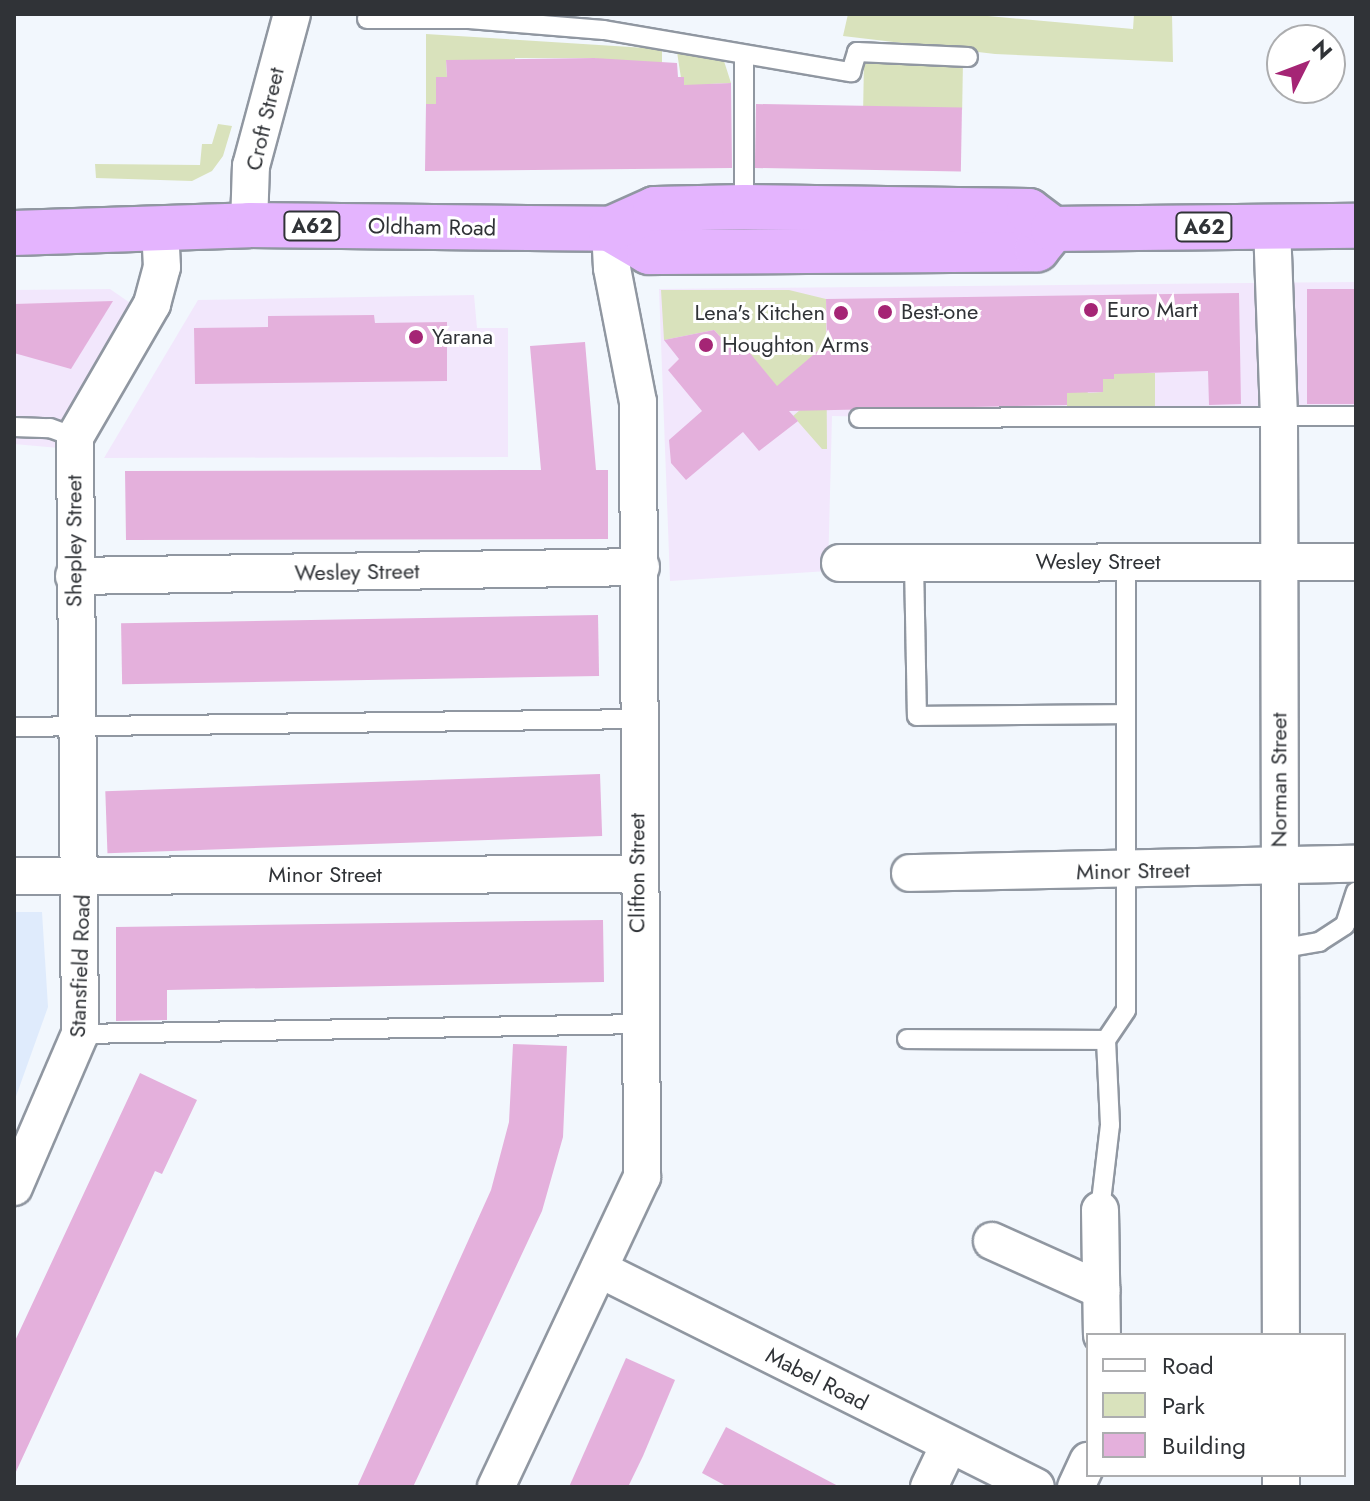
<!DOCTYPE html>
<html>
<head>
<meta charset="utf-8">
<style>
  body { margin:0 }
  #map { position:relative; width:1370px; height:1501px; overflow:hidden; background:#f2f7fd; font-family:Jost,sans-serif }
  div>[style] { position:absolute }
  .commercial>* { inset:0; background:#f2e7fc }
  .built>* { inset:0; background:#dfebfc }
  .green>* { inset:0; background:#d9e2bc; transform-origin:0 0 }
  .building>* { inset:0; background:#e4b0dc; transform-origin:0 0 }
  .roads { filter:drop-shadow(2px 0 #9097a1) drop-shadow(-2px 0 #9097a1) drop-shadow(0 2px #9097a1) drop-shadow(0 -2px #9097a1) }
  .service>* { height:18px; margin:-9px; padding:0 9px; transform-origin:9px; border-radius:9px; background:#fff }
  .minor>* { height:36px; margin:-18px; padding:0 18px; transform-origin:18px; border-radius:18px; background:#fff }
  .trunk>* { height:44px; margin:-22px; padding:0 22px; transform-origin:22px; border-radius:22px; background:#e4b4fe }
  .dots>* { width:22px; height:22px; translate:-50% -50%; box-sizing:border-box; border:4px solid #fff; border-radius:50% }
  span { translate:-50% -50%; white-space:nowrap; text-align:center; line-height:1.15; -webkit-text-stroke:6px #fff; paint-order:stroke }
  .shield-label span { padding:2px 6px; background:#fff; border:2px solid; border-radius:6px; -webkit-text-stroke-width:0 }
  .shield-label { font-size:20px; color:#303337; font-weight:700 }
  .street-label { font-size:22px; color:#303337 }
  .poi-label { font-size:22px; color:#303337 }
  .left { translate:0 -50%; text-align:left }
  .right { translate:-100% -50%; text-align:right }
  .frame { position:absolute; inset:0; border:16px solid #303337; pointer-events:none }
  .legend { position:absolute; left:1086px; top:1333px; width:260px; height:144px; box-sizing:border-box; background:#fff; border:2px solid #acadaf; margin:0; padding:10px 14px; list-style:none; font-size:24px; color:#303337 }
  .legend li { display:flex; align-items:center; gap:16px; height:40px }
  .legend b { width:40px; border:2px solid #acadaf }
  .north { position:absolute; left:1266px; top:24px; width:80px; height:80px; box-sizing:border-box; background:#fff; border:2px solid #acadaf; border-radius:50%; rotate:48deg; font-size:22px; font-weight:700; line-height:32px; text-align:center; color:#303337 }
  .north::after { content:''; display:block; margin:auto; width:28px; height:36px; background:#a52575; clip-path:polygon(50% 0,100% 100%,50% 72%,0 100%) }
</style>
</head>
<body>
<div id="map">
  <div class="commercial">
    <i style="clip-path:polygon(1356px 282px,1356px 427px,832px 416px,828px 571px,670px 581px,659px 289px)"></i>
    <i style="clip-path:polygon(110px 289px,136px 307px,59px 448px,14px 444px,14px 290px)"></i>
    <i style="clip-path:polygon(474px 295px,477px 328px,508px 328px,508px 457px,104px 458px,198px 300px)"></i>
  </div>
  <div class="built">
    <i style="clip-path:polygon(14px 912px,42px 912px,48px 1007px,14px 1102px)"></i>
  </div>
  <div class="green">
    <i style="clip-path:polygon(848px 14px,966px 14px,1133px 29px,1134px 14px,1172px 14px,1173px 62px,995px 54px,843px 36px)"></i>
    <i style="clip-path:polygon(426px 34px,662px 49px,662px 76px,594px 58px,515px 58px,515px 75px,446px 61px,447px 77px,436px 77px,436px 104px,426px 104px)"></i>
    <i style="clip-path:polygon(677px 52px,724px 61px,731px 83px,709px 84px,710px 104px,685px 104px)"></i>
    <i style="left:864px;top:60px;width:99px;height:48px;rotate:1deg"></i>
    <i style="clip-path:polygon(218px 124px,232px 126px,223px 156px,212px 171px,192px 181px,96px 178px,95px 164px,200px 165px,202px 144px,212px 144px)"></i>
    <i style="clip-path:polygon(661px 290px,789px 290px,826px 299px,827px 449px,822px 449px,793px 416px,815px 397px,769px 394px,737px 355px,745px 347px,737px 337px,727px 344px,714px 330px,664px 340px)"></i>
    <i style="clip-path:polygon(1136px 350px,1137px 373px,1155px 373px,1155px 407px,1067px 406px,1066px 351px,1088px 393px,1103px 392px,1103px 379px,1114px 379px,1113px 352px)"></i>
  </div>
  <div class="building">
    <i style="clip-path:polygon(594px 58px,677px 63px,678px 77px,684px 77px,684px 85px,731px 83px,732px 168px,425px 171px,426px 104px,436px 104px,436px 77px,447px 77px,446px 60px)"></i>
    <i style="left:756px;top:104px;width:206px;height:64px;rotate:1deg"></i>
    <i style="left:1307px;top:289px;width:49px;height:115px"></i>
    <i style="clip-path:polygon(1239px 293px,1241px 404px,1209px 405px,1208px 371px,1114px 374px,1114px 379px,1103px 379px,1103px 392px,1067px 393px,1067px 405px,789px 411px,798px 421px,759px 451px,743px 432px,686px 480px,671px 463px,669px 440px,702px 411px,668px 370px,679px 359px,664px 340px,714px 330px,727px 344px,736px 336px,777px 386px,827px 343px,826px 299px)"></i>
    <i style="clip-path:polygon(113px 301px,71px 369px,14px 353px,14px 304px)"></i>
    <i style="clip-path:polygon(374px 315px,375px 323px,447px 322px,447px 381px,195px 384px,194px 328px,268px 327px,268px 316px)"></i>
    <i style="clip-path:polygon(585px 342px,596px 470px,608px 470px,608px 539px,126px 540px,125px 471px,541px 470px,530px 346px)"></i>
    <i style="left:598px;top:615px;width:61px;height:477px;rotate:89deg"></i>
    <i style="left:600px;top:774px;width:62px;height:495px;rotate:88deg"></i>
    <i style="clip-path:polygon(603px 920px,604px 982px,167px 990px,167px 1020px,116px 1021px,116px 927px)"></i>
    <i style="clip-path:polygon(513px 1044px,567px 1046px,563px 1137px,542px 1211px,413px 1487px,357px 1487px,491px 1190px,509px 1122px)"></i>
    <i style="clip-path:polygon(140px 1073px,197px 1100px,162px 1174px,155px 1171px,14px 1476px,14px 1343px)"></i>
    <i style="clip-path:polygon(626px 1358px,675px 1380px,643px 1456px,628px 1487px,569px 1487px)"></i>
    <i style="clip-path:polygon(726px 1427px,840px 1487px,728px 1487px,702px 1473px)"></i>
  </div>
  <div class="roads">
    <div class="service">
      <i style="left:367px;top:19px;width:102px"></i>
      <i style="left:469px;top:19px;width:135px;rotate:4.7deg"></i>
      <i style="left:604px;top:30px;width:251px;rotate:9.7deg"></i>
      <i style="left:851px;top:72px;width:21px;rotate:-73deg"></i>
      <i style="left:857px;top:52px;width:111px;rotate:2.6deg"></i>
      <i style="left:744px;top:207px;width:150px;rotate:-90deg"></i>
      <i style="left:859px;top:418px;width:497px;rotate:-0.2deg"></i>
      <i style="left:14px;top:427px;width:36px;rotate:2deg"></i>
      <i style="left:50px;top:428px;width:27px;rotate:20deg"></i>
      <i style="left:914px;top:563px;width:153px;rotate:88.9deg"></i>
      <i style="left:917px;top:716px;width:209px;rotate:-0.5deg"></i>
      <i style="left:14px;top:727px;width:624px;rotate:-0.73deg"></i>
      <i style="left:1279px;top:949px;width:41px;rotate:-9.9deg"></i>
      <i style="left:1319px;top:942px;width:31px;rotate:-33deg"></i>
      <i style="left:1345px;top:925px;width:35px;rotate:-72deg"></i>
      <i style="left:80px;top:1034px;width:559px;rotate:-1.02deg"></i>
      <i style="left:907px;top:1039px;width:199px;rotate:0.3deg"></i>
      <i style="left:1106px;top:1040px;width:85px;rotate:87.3deg"></i>
      <i style="left:1110px;top:1125px;width:86px;rotate:96.7deg"></i>
      <i style="left:1106px;top:1040px;width:36px;rotate:-56deg"></i>
      <i style="left:1126px;top:1010px;width:449px;rotate:-90deg"></i>
    </div>
    <div class="minor">
      <i style="left:249px;top:225px;width:59px;rotate:-88.1deg"></i>
      <i style="left:251px;top:166px;width:157px;rotate:-74.9deg"></i>
      <i style="left:1272px;top:226px;width:190px;rotate:87.9deg"></i>
      <i style="left:1279px;top:416px;width:919px;rotate:89.88deg"></i>
      <i style="left:840px;top:563px;width:516px;rotate:-0.11deg"></i>
      <i style="left:74px;top:576px;width:567px;rotate:-0.91deg"></i>
      <i style="left:910px;top:873px;width:446px;rotate:-1.2deg"></i>
      <i style="left:14px;top:876px;width:623px;rotate:-0.18deg"></i>
      <i style="left:14px;top:1187px;width:167px;rotate:-66.7deg"></i>
      <i style="left:80px;top:1034px;width:597px;rotate:-90.48deg"></i>
      <i style="left:75px;top:437px;width:154px;rotate:-59.9deg"></i>
      <i style="left:152px;top:304px;width:38px;rotate:-75deg"></i>
      <i style="left:162px;top:267px;width:39px;rotate:-93deg"></i>
      <i style="left:1100px;top:1210px;width:125px;rotate:89.1deg"></i>
      <i style="left:992px;top:1241px;width:120px;rotate:24.2deg"></i>
      <i style="left:599px;top:1269px;width:488px;rotate:26.5deg"></i>
      <i style="left:1281px;top:1475px;width:12px;rotate:90deg"></i>
      <i style="left:496px;top:1487px;width:343px;rotate:-64.8deg"></i>
      <i style="left:642px;top:1177px;width:775px;rotate:-90.3deg"></i>
      <i style="left:638px;top:402px;width:136px;rotate:-101deg"></i>
      <i style="left:612px;top:268px;width:39px;rotate:-93deg"></i>
      <i style="left:929px;top:1487px;width:47px;rotate:-64.5deg"></i>
      <i style="left:1076px;top:1487px;width:29px;rotate:-65deg"></i>
    </div>
    <div class="trunk">
      <i style="left:610px;top:229px;width:45px;rotate:30.5deg"></i>
      <i style="left:649px;top:252px;width:388px;rotate:-0.4deg"></i>
      <i style="left:1037px;top:249px;width:26px;rotate:-51deg"></i>
      <i style="left:14px;top:233px;width:235px;rotate:-1.9deg"></i>
      <i style="left:249px;top:225px;width:361px;rotate:0.6deg"></i>
      <i style="left:610px;top:229px;width:49px;rotate:-24deg"></i>
      <i style="left:655px;top:209px;width:89px;rotate:-1.3deg"></i>
      <i style="left:744px;top:207px;width:285px;rotate:0.8deg"></i>
      <i style="left:1029px;top:211px;width:30px;rotate:37deg"></i>
      <i style="left:1053px;top:229px;width:303px;rotate:-0.6deg"></i>
    </div>
  </div>
  <div class="dots">
    <i style="left:1091px;top:310px;background:#a52575"></i>
    <i style="left:885px;top:312px;background:#a52575"></i>
    <i style="left:841px;top:313px;background:#a52575"></i>
    <i style="left:416px;top:337px;background:#a52575"></i>
    <i style="left:706px;top:345px;background:#a52575"></i>
  </div>
  <div class="shield-label">
    <span style="left:312px;top:226px">A62</span>
    <span style="left:1204px;top:227px">A62</span>
  </div>
  <div class="street-label">
    <span style="left:265px;top:119px;rotate:-77deg">Croft Street</span>
    <span style="left:432px;top:227px;rotate:1deg">Oldham Road</span>
    <span style="left:74px;top:541px;rotate:-90deg">Shepley Street</span>
    <span style="left:1098px;top:562px">Wesley Street</span>
    <span style="left:357px;top:572px;rotate:-1deg">Wesley Street</span>
    <span style="left:1279px;top:780px;rotate:-90deg">Norman Street</span>
    <span style="left:1133px;top:871px;rotate:-1deg">Minor Street</span>
    <span style="left:637px;top:873px;rotate:-90deg">Clifton Street</span>
    <span style="left:325px;top:875px">Minor Street</span>
    <span style="left:80px;top:966px;rotate:-88deg">Stansfield Road</span>
    <span style="left:817px;top:1379px;rotate:27deg">Mabel Road</span>
  </div>
  <div class="poi-label">
    <span class="left" style="left:1107px;top:310px">Euro Mart</span>
    <span class="left" style="left:901px;top:312px">Best-one</span>
    <span class="right" style="left:825px;top:313px">Lena's Kitchen</span>
    <span class="left" style="left:432px;top:337px">Yarana</span>
    <span class="left" style="left:722px;top:345px">Houghton Arms</span>
  </div>
  <div class="frame"></div>
  <ul class="legend">
  <li><b style="height:10px;background:#fff"></b>Road</li>
  <li><b style="height:22px;background:#d9e2bc"></b>Park</li>
  <li><b style="height:22px;background:#e4b0dc"></b>Building</li>
  </ul>
  <div class="north">N</div>
</div>
</body>
</html>
